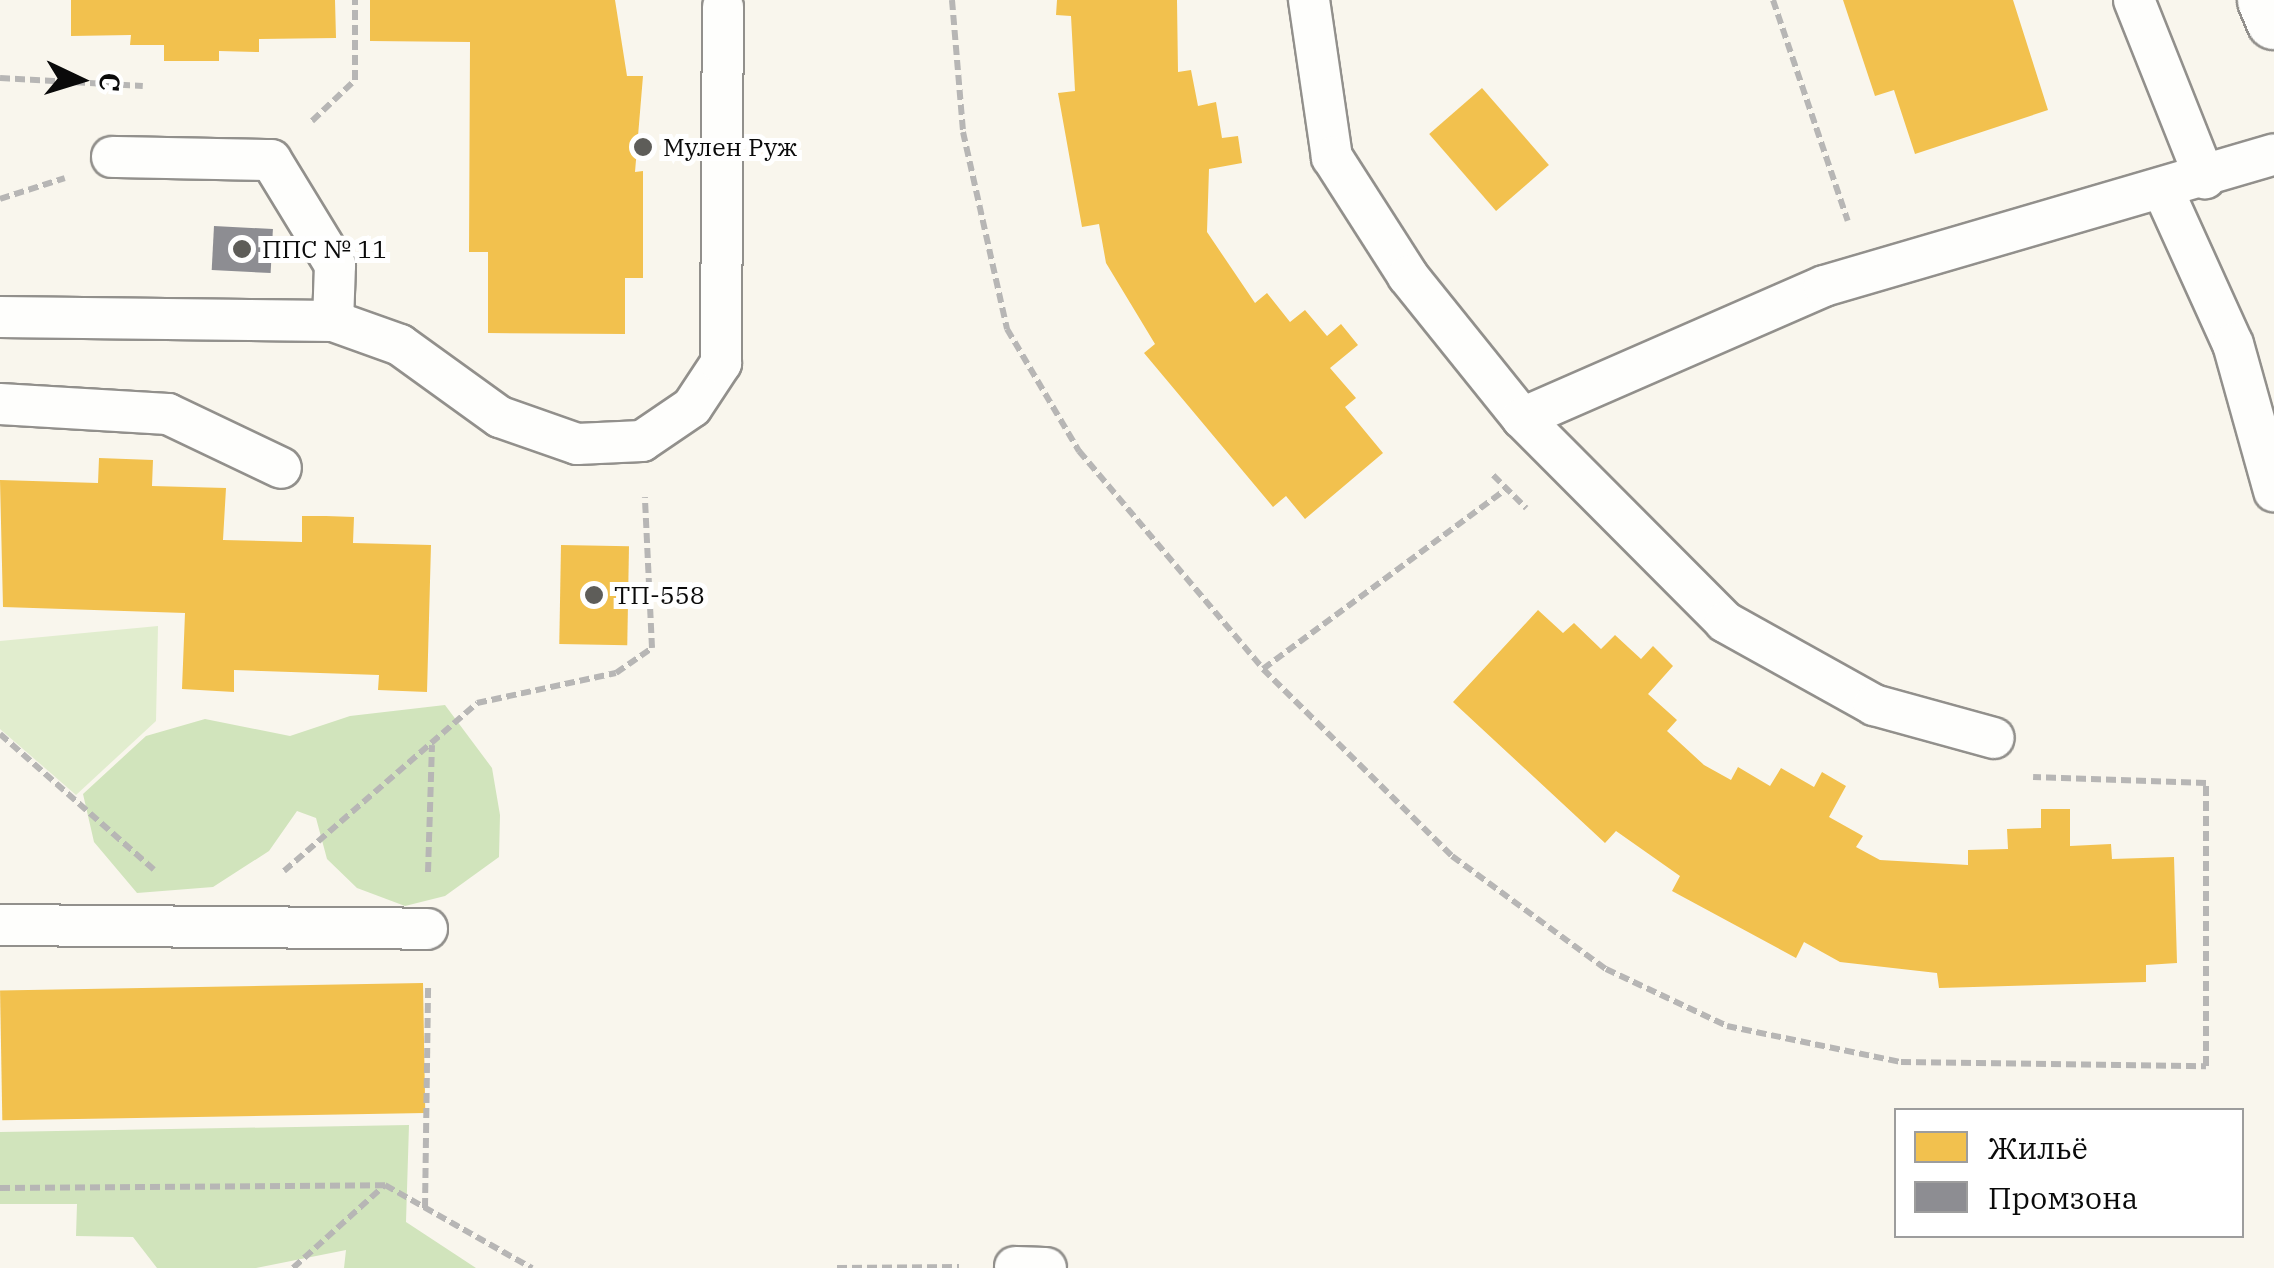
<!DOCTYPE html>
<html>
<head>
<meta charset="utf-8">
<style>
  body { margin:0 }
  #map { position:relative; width:2274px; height:1268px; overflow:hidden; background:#f9f6ed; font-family:"IBM Plex Serif",serif }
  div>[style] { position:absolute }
  .green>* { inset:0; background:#e1edce }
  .forest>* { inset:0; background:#d1e4bc }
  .homes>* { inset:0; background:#f2c14e; transform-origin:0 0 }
  .industry>* { inset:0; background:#8d8d92; transform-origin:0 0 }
  .path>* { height:6px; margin-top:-3px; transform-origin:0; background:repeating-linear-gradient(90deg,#b7b6b5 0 10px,transparent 0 15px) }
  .roads { filter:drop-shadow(2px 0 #92908c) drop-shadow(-2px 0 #92908c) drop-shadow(0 2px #92908c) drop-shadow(0 -2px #92908c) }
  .lane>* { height:40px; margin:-20px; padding:0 20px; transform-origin:20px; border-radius:20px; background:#fefefc }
  .street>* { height:55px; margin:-27.5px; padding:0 27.5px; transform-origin:27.5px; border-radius:27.5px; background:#fefefc }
  .dots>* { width:28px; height:28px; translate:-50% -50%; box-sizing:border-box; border:5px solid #fff; border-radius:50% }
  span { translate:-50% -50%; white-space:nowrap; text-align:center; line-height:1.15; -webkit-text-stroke:10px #fff; paint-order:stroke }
  .poi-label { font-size:25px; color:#0a0a0a }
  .left { translate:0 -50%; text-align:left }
  .legend { position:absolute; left:1894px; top:1108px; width:350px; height:130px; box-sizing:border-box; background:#fff; border:2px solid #9d9d9d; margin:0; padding:12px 18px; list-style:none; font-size:30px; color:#0a0a0a }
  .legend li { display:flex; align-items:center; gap:20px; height:50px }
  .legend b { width:50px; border:2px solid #9d9d9d }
  .north { position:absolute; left:30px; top:30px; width:100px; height:100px; -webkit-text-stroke:8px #fff; paint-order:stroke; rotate:94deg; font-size:28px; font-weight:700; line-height:40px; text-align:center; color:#0a0a0a }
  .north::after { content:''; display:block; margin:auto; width:35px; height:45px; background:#0a0a0a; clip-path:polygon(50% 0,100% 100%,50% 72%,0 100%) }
</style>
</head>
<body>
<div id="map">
  <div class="green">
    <i style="clip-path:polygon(158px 626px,156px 721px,76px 795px,0 729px,0 641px)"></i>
  </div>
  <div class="forest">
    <i style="clip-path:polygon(445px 705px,492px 768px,500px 815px,499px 857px,445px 896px,405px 906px,357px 888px,327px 859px,316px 818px,297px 811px,269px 851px,213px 887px,137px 893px,94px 842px,83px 794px,146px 736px,205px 719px,290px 736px,350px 716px)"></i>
    <i style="clip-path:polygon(409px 1125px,406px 1222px,476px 1268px,344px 1268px,346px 1250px,256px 1268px,157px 1268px,133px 1237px,76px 1236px,77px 1204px,0 1204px,0 1132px)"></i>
  </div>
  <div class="homes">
    <i style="clip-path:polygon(71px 0,335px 0,336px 38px,259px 39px,259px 52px,219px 51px,219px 61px,164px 61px,164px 45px,130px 45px,131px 35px,71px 36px)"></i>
    <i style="clip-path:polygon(370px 0,615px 0,627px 76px,643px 76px,635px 172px,643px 171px,643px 278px,625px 278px,625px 334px,488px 333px,488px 252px,469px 252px,470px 42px,370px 41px)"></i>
    <i style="clip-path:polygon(1057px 0,1177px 0,1178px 72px,1191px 70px,1198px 106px,1216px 102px,1222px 138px,1238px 136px,1242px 163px,1209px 169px,1207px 232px,1255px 303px,1267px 293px,1290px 322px,1305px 310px,1327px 336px,1341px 324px,1358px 345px,1330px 368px,1356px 398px,1345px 407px,1383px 453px,1305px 519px,1286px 496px,1273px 507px,1144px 353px,1155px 344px,1106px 263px,1099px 224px,1082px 227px,1058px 93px,1075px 91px,1071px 16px,1056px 15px)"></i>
    <i style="clip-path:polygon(1843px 0,2013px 0,2048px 110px,1915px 154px,1894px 90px,1875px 96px)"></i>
    <i style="left:1482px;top:88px;width:102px;height:70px;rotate:49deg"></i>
    <i style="clip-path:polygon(99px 458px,153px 460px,152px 486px,226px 488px,223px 540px,302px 542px,302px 516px,326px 516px,354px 517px,353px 543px,431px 545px,427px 692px,378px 690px,379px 675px,234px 670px,234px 692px,182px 689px,185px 613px,3px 607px,0 480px,98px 483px)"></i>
    <i style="left:561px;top:545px;width:68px;height:99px;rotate:1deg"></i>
    <i style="clip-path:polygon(1538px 610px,1563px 633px,1574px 623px,1601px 649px,1615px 635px,1641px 659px,1653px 646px,1673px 666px,1648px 694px,1677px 720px,1667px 731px,1704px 765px,1731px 780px,1738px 767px,1770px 786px,1781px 768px,1814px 787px,1822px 772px,1846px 786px,1829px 817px,1863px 836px,1856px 847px,1880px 860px,1968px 865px,1968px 850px,2008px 849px,2007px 829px,2041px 828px,2041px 809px,2070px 809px,2070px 846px,2111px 844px,2112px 859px,2174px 857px,2177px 963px,2146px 965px,2146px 982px,1939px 988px,1937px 973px,1840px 962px,1804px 942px,1796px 958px,1672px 891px,1680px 876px,1616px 831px,1605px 843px,1453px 702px)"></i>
    <i style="left:423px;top:983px;width:130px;height:423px;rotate:89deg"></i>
  </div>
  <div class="industry">
    <i style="left:214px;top:226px;width:59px;height:44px;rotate:3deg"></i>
  </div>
  <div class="path">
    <i style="left:952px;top:0;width:132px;rotate:85.2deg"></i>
    <i style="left:963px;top:132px;width:202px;rotate:77.4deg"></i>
    <i style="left:1007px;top:329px;width:142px;rotate:59.5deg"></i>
    <i style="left:1079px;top:451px;width:285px;rotate:49.8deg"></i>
    <i style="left:1263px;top:669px;width:266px;rotate:44.7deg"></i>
    <i style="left:1452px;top:856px;width:191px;rotate:36.3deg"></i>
    <i style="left:1606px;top:969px;width:134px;rotate:25.2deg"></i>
    <i style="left:1727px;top:1026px;width:178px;rotate:11.7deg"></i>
    <i style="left:1901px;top:1062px;width:305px;rotate:0.8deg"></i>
    <i style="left:2206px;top:1066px;width:283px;rotate:-90deg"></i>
    <i style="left:2206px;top:783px;width:173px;rotate:-178deg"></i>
    <i style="left:1773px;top:0;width:233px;rotate:71.3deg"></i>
    <i style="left:0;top:78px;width:143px;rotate:3.2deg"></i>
    <i style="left:312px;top:121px;width:59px;rotate:-43.6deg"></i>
    <i style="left:355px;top:80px;width:80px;rotate:-90deg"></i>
    <i style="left:0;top:199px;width:68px;rotate:-17.9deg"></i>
    <i style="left:1493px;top:475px;width:47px;rotate:45deg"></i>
    <i style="left:1263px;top:669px;width:302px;rotate:-36.5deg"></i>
    <i style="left:0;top:734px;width:205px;rotate:41.4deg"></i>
    <i style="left:284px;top:871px;width:256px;rotate:-41deg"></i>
    <i style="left:477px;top:703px;width:142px;rotate:-12.2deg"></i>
    <i style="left:616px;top:673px;width:44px;rotate:-34.8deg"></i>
    <i style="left:652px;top:648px;width:151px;rotate:-92.7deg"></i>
    <i style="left:428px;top:872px;width:127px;rotate:-88.2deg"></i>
    <i style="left:0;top:1188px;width:385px;rotate:-0.4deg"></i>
    <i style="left:385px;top:1185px;width:169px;rotate:29.5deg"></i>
    <i style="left:425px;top:1208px;width:224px;rotate:-89.2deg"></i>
    <i style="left:293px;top:1268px;width:124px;rotate:-42.1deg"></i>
    <i style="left:837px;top:1268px;width:122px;rotate:-0.5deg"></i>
  </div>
  <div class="roads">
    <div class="lane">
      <i style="left:1309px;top:0;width:159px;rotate:81.7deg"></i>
      <i style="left:1332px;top:157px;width:141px;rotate:57.4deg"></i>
      <i style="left:1408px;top:276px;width:182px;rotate:51.2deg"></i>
      <i style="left:1522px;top:418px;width:288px;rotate:45.1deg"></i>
      <i style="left:1725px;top:622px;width:171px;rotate:29.1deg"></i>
      <i style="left:1874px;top:705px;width:124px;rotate:15.4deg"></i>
      <i style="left:2134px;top:0;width:192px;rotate:68.3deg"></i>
      <i style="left:112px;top:157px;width:159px;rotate:1.1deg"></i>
      <i style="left:271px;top:160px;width:123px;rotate:58.6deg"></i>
      <i style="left:335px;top:265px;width:56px;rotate:92deg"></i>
      <i style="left:2163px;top:190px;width:169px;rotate:65.6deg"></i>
      <i style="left:2233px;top:344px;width:153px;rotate:74.4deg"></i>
      <i style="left:0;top:317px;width:333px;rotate:0.7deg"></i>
      <i style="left:333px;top:321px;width:71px;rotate:19.7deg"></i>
      <i style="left:400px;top:345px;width:123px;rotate:35.8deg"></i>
      <i style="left:500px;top:417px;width:82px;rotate:19.3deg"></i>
      <i style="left:577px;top:444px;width:65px;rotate:-2.6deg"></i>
      <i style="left:642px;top:441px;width:60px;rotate:-34.2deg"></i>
      <i style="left:692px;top:407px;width:53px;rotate:-56.6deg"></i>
      <i style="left:721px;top:363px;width:356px;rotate:-89.7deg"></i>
      <i style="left:0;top:404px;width:168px;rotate:3.4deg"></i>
      <i style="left:168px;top:414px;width:125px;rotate:25.5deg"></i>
      <i style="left:1522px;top:418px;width:330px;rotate:-23.6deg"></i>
      <i style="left:1824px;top:286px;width:469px;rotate:-16.3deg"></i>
      <i style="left:0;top:925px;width:427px;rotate:0.5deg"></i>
      <i style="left:1015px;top:1267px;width:31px;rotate:2deg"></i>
    </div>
    <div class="street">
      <i style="left:2265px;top:0;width:23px;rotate:67deg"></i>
    </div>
  </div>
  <div class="dots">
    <i style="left:643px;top:147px;background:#5e5d59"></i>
    <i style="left:242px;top:249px;background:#5e5d59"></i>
    <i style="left:594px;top:595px;background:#5e5d59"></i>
  </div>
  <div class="poi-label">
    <span class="left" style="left:663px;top:147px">Мулен Руж</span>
    <span class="left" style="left:262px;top:249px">ППС № 11</span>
    <span class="left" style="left:614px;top:595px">ТП-558</span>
  </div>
  <ul class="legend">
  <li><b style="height:28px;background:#f2c14e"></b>Жильё</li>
  <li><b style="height:28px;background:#8d8d92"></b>Промзона</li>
  </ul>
  <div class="north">С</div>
</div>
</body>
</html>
